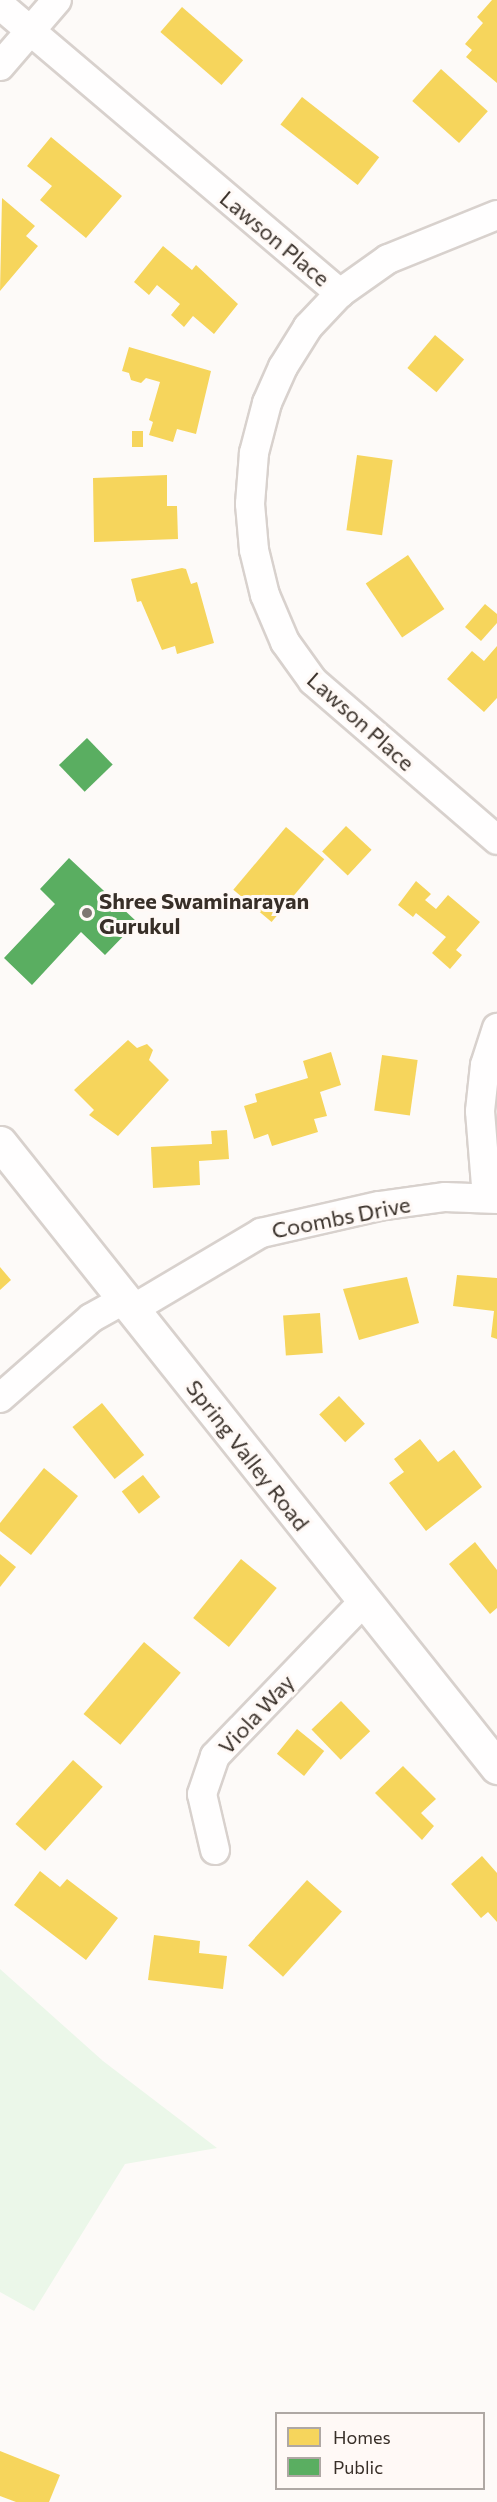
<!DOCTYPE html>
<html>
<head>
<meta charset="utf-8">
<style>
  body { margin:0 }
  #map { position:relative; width:497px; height:2502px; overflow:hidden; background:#fdfaf8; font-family:Commissioner,sans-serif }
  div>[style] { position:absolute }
  .green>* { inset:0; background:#ebf7e9 }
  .homes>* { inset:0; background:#f6d55c; transform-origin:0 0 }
  .public>* { inset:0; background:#5aae61; transform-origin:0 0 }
  .roads { filter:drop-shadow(2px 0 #d8d1cd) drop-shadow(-2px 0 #d8d1cd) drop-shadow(0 2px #d8d1cd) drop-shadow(0 -2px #d8d1cd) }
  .street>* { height:28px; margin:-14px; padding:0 14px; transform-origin:14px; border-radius:14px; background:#fffefe }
  .secondary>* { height:33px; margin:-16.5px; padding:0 16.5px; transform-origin:16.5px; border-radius:16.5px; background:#fffefe }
  .dots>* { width:16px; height:16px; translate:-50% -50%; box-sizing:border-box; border:3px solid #fff9f6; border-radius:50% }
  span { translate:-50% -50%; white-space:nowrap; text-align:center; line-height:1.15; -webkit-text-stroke:6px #fff9f6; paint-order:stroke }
  .street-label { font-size:22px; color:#382f28 }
  .poi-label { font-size:22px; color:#382f28; font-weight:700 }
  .left { translate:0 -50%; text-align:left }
  .legend { position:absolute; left:275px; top:2412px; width:210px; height:78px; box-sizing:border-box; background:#fff9f6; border:2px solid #afa8a4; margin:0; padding:8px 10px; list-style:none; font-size:18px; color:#382f28 }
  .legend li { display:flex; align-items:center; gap:12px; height:30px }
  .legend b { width:30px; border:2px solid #afa8a4 }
</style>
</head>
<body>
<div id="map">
  <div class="green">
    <i style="clip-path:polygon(0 1969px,103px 2061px,217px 2148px,125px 2164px,34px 2311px,0 2292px)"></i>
  </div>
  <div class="homes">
    <i style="clip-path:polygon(492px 0,497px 0,497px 83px,466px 57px,472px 50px,465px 44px,483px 23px,477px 17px)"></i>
    <i style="left:182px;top:7px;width:81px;height:33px;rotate:41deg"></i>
    <i style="left:441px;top:69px;width:63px;height:43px;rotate:42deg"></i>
    <i style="left:302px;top:97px;width:98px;height:35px;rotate:38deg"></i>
    <i style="clip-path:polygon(51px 137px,122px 196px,86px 238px,40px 200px,52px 186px,27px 166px)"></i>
    <i style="clip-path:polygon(2px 198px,35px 226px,26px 236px,38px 246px,0 291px)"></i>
    <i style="clip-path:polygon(163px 246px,192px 270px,196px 265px,238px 304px,214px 334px,193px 316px,184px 327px,171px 315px,180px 304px,157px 285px,149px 295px,134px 282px)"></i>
    <i style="left:435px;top:335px;width:38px;height:43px;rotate:40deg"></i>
    <i style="clip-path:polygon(129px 347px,211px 371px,196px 434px,177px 429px,173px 442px,149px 435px,153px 422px,149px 420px,160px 382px,146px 378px,141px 383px,131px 380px,129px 373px,122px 371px)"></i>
    <i style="left:132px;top:431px;width:11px;height:16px"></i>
    <i style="left:357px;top:455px;width:36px;height:76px;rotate:8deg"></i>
    <i style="clip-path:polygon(167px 475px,167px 506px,177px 506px,178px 539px,94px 542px,93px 478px)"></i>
    <i style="left:408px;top:555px;width:65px;height:51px;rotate:56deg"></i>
    <i style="clip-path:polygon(182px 568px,186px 569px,191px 584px,197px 582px,214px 643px,177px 654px,175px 646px,162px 650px,141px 601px,137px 602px,131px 579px)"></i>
    <i style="clip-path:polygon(485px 604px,497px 614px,497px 623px,481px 641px,465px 627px)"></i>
    <i style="clip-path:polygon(497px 646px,497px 698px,484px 712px,447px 679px,472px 651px,484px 661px)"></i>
    <i style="left:346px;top:826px;width:35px;height:35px;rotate:43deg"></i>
    <i style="left:286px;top:827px;width:50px;height:82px;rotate:40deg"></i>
    <i style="clip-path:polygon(416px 881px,431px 894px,425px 900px,436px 909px,448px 895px,480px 922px,456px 950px,462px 955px,450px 969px,432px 953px,446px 937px,416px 913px,413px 917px,398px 905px)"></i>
    <i style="clip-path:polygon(128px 1040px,137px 1048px,147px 1044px,153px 1050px,149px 1060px,169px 1080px,118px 1136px,89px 1115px,94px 1110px,74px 1090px)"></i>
    <i style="clip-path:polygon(331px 1052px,341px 1085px,320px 1092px,327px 1116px,314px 1119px,318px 1132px,272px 1146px,268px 1134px,254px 1139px,244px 1106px,257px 1102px,255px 1094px,308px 1078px,303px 1061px)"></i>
    <i style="left:382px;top:1055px;width:36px;height:56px;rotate:8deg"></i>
    <i style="clip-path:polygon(227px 1130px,229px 1159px,199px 1161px,200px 1185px,153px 1188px,151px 1147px,212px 1144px,211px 1131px)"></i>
    <i style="clip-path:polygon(0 1267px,11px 1280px,0 1290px)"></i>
    <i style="clip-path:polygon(457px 1275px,497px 1278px,497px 1339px,491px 1337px,494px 1311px,453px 1306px)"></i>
    <i style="clip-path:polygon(407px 1277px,419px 1323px,359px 1340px,343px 1289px)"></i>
    <i style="left:320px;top:1313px;width:40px;height:37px;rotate:86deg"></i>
    <i style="left:339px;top:1396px;width:38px;height:27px;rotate:47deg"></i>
    <i style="left:102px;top:1403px;width:67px;height:38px;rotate:51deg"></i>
    <i style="clip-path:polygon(420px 1439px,438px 1462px,454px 1450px,482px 1487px,426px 1531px,389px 1483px,404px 1472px,394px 1459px)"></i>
    <i style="clip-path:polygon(44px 1468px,78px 1496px,31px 1555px,0 1531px,0 1523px)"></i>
    <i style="left:143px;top:1475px;width:28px;height:27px;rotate:52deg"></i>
    <i style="clip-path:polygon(475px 1542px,497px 1570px,497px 1608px,490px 1614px,449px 1564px)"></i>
    <i style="clip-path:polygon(0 1554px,16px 1567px,0 1587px)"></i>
    <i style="left:241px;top:1559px;width:46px;height:76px;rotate:39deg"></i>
    <i style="left:144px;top:1642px;width:48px;height:94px;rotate:40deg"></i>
    <i style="left:341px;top:1701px;width:42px;height:41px;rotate:46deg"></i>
    <i style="left:297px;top:1729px;width:35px;height:32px;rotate:39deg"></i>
    <i style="left:73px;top:1760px;width:40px;height:86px;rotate:42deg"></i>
    <i style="clip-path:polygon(403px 1766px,436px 1799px,421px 1813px,434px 1826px,422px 1840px,375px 1793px)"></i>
    <i style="clip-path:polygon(482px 1856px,497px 1873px,497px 1922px,488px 1912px,481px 1918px,451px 1884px)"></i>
    <i style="clip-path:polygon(40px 1871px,60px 1887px,67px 1879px,118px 1918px,86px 1960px,14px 1905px)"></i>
    <i style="left:307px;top:1880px;width:47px;height:88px;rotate:42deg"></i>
    <i style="clip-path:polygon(154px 1935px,200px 1941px,199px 1953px,227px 1956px,223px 1989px,148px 1980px)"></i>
    <i style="clip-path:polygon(0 2451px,60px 2475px,49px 2502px,16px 2502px,0 2496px)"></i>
  </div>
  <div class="public">
    <i style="left:87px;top:738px;width:37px;height:39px;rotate:46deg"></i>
    <i style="clip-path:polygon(69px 858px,137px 922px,105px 955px,81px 932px,32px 985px,4px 958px,55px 904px,40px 889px)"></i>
  </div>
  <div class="roads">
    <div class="street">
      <i style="left:0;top:5px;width:446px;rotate:40.3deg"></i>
      <i style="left:0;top:66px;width:87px;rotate:-49.2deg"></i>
      <i style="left:497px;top:215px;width:118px;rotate:158deg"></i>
      <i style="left:388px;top:259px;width:59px;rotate:144.7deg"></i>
      <i style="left:340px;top:293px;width:47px;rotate:133.3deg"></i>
      <i style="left:308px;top:327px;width:47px;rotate:122deg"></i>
      <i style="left:283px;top:367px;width:39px;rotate:114deg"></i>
      <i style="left:267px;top:403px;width:52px;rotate:104.6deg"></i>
      <i style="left:254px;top:453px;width:51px;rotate:94.5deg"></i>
      <i style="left:250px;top:504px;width:46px;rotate:85deg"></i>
      <i style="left:254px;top:550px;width:46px;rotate:76.3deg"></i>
      <i style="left:265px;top:595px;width:51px;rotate:66.9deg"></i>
      <i style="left:285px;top:642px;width:48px;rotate:54.3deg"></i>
      <i style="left:313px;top:681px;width:243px;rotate:40.8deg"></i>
      <i style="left:487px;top:1198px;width:87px;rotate:-94.6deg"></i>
      <i style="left:480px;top:1111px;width:46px;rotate:-83.8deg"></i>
      <i style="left:485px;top:1065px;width:39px;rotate:-72deg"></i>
      <i style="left:133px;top:1309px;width:149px;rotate:-30.7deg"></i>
      <i style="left:261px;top:1233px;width:121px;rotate:-12.9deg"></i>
      <i style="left:379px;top:1206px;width:67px;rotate:-7.8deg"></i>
      <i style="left:445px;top:1197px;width:52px;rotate:2.2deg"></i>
      <i style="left:0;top:1398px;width:121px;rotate:-41.3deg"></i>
      <i style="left:91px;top:1318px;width:39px;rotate:-29deg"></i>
      <i style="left:215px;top:1850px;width:57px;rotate:-103.1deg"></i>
      <i style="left:202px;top:1794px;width:40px;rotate:-71.1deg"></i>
      <i style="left:215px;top:1756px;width:214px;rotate:-46.1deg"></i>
    </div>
    <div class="secondary">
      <i style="left:0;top:1143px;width:798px;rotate:51.46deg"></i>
    </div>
  </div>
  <div class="dots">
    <i style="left:87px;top:913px;background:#7d7671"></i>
  </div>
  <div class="street-label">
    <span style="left:275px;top:238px;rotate:40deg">Lawson Place</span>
    <span style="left:361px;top:721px;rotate:42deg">Lawson Place</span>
    <span style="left:341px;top:1217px;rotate:-11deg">Coombs Drive</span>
    <span style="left:248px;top:1455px;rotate:52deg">Spring Valley Road</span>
    <span style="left:256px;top:1714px;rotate:-47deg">Viola Way</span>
  </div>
  <div class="poi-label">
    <span class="left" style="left:99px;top:913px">Shree Swaminarayan<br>Gurukul</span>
  </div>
  <ul class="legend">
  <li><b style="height:16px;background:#f6d55c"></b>Homes</li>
  <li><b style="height:16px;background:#5aae61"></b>Public</li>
  </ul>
</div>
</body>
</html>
